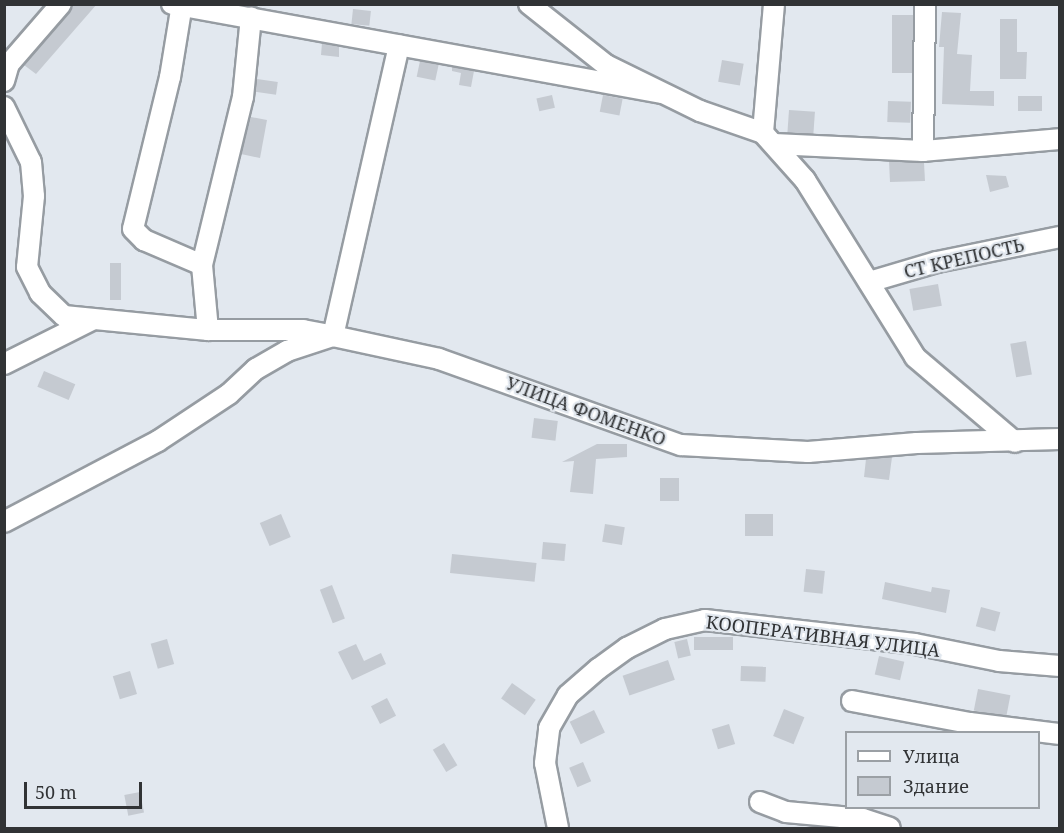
<!DOCTYPE html>
<html>
<head>
<meta charset="utf-8">
<style>
  body { margin:0 }
  #map { position:relative; width:1064px; height:833px; overflow:hidden; background:#e2e8ef; font-family:"Noto Serif",serif }
  div>[style] { position:absolute }
  .building>* { inset:0; background:#c5cad1; transform-origin:0 0 }
  .roads { filter:drop-shadow(2px 0 #969ca2) drop-shadow(-2px 0 #969ca2) drop-shadow(0 2px #969ca2) drop-shadow(0 -2px #969ca2) }
  .minor>* { height:20px; margin:-10px; padding:0 10px; transform-origin:10px; border-radius:10px; background:#fff }
  span { translate:-50% -50%; white-space:nowrap; text-align:center; line-height:1.15; -webkit-text-stroke:4.5px #e2e8ef; paint-order:stroke }
  .street-label { font-size:18px; color:#313335 }
  .frame { position:absolute; inset:0; border:6px solid #313335; pointer-events:none }
  .legend { position:absolute; left:845px; top:731px; width:195px; height:78px; box-sizing:border-box; background:#e2e8ef; border:2px solid #9ba0a5; margin:0; padding:8px 10px; list-style:none; font-size:18px; color:#313335 }
  .legend li { display:flex; align-items:center; gap:12px; height:30px }
  .legend b { width:30px; border:2px solid #9ba0a5 }
  .scale { position:absolute; left:24px; top:782px; width:118px; height:27px; box-sizing:border-box; border:3px solid #313335; border-top:0; padding-left:8px; font-size:18px; line-height:21px; white-space:nowrap; color:#313335; -webkit-text-stroke:4px #e2e8ef; paint-order:stroke }
</style>
</head>
<body>
<div id="map">
  <div class="building">
    <i style="clip-path:polygon(73px 4px,97px 4px,36px 74px,24px 65px)"></i>
    <i style="left:353px;top:9px;width:18px;height:15px;rotate:6deg"></i>
    <i style="clip-path:polygon(942px 12px,961px 13px,957px 54px,972px 55px,970px 91px,994px 91px,994px 106px,942px 104px,944px 47px,939px 47px)"></i>
    <i style="left:892px;top:15px;width:21px;height:58px"></i>
    <i style="clip-path:polygon(1000px 19px,1017px 19px,1017px 52px,1027px 52px,1026px 79px,1000px 79px)"></i>
    <i style="clip-path:polygon(322px 43px,339px 47px,339px 57px,321px 55px)"></i>
    <i style="left:722px;top:60px;width:22px;height:22px;rotate:10deg"></i>
    <i style="left:420px;top:61px;width:19px;height:16px;rotate:12deg"></i>
    <i style="clip-path:polygon(452px 67px,474px 71px,471px 87px,459px 85px,461px 73px,452px 71px)"></i>
    <i style="left:257px;top:79px;width:21px;height:13px;rotate:8deg"></i>
    <i style="left:552px;top:95px;width:13px;height:16px;rotate:77deg"></i>
    <i style="left:603px;top:95px;width:20px;height:17px;rotate:11deg"></i>
    <i style="left:1018px;top:96px;width:24px;height:15px"></i>
    <i style="left:888px;top:101px;width:23px;height:21px;rotate:2deg"></i>
    <i style="left:789px;top:110px;width:26px;height:23px;rotate:4deg"></i>
    <i style="clip-path:polygon(251px 117px,267px 120px,260px 158px,241px 154px)"></i>
    <i style="clip-path:polygon(889px 161px,924px 163px,925px 181px,890px 182px)"></i>
    <i style="clip-path:polygon(986px 175px,1006px 176px,1009px 187px,990px 192px)"></i>
    <i style="left:110px;top:263px;width:11px;height:37px"></i>
    <i style="left:938px;top:284px;width:22px;height:29px;rotate:80deg"></i>
    <i style="left:1026px;top:341px;width:34px;height:16px;rotate:80deg"></i>
    <i style="left:44px;top:371px;width:34px;height:17px;rotate:23deg"></i>
    <i style="left:534px;top:418px;width:24px;height:20px;rotate:7deg"></i>
    <i style="clip-path:polygon(597px 444px,627px 444px,627px 457px,596px 459px,593px 494px,570px 492px,574px 461px,562px 462px)"></i>
    <i style="clip-path:polygon(892px 457px,889px 480px,864px 477px,866px 459px)"></i>
    <i style="left:660px;top:478px;width:19px;height:23px"></i>
    <i style="left:281px;top:514px;width:25px;height:23px;rotate:67deg"></i>
    <i style="left:773px;top:514px;width:22px;height:28px;rotate:90deg"></i>
    <i style="left:605px;top:524px;width:20px;height:18px;rotate:9deg"></i>
    <i style="left:543px;top:542px;width:23px;height:17px;rotate:5deg"></i>
    <i style="left:452px;top:554px;width:85px;height:19px;rotate:6deg"></i>
    <i style="left:806px;top:569px;width:19px;height:23px;rotate:6deg"></i>
    <i style="clip-path:polygon(885px 582px,931px 592px,932px 587px,950px 590px,946px 613px,882px 599px)"></i>
    <i style="left:332px;top:585px;width:36px;height:13px;rotate:69deg"></i>
    <i style="left:981px;top:607px;width:20px;height:20px;rotate:15deg"></i>
    <i style="left:733px;top:637px;width:13px;height:39px;rotate:90deg"></i>
    <i style="left:167px;top:639px;width:26px;height:17px;rotate:74deg"></i>
    <i style="left:687px;top:639px;width:17px;height:13px;rotate:77deg"></i>
    <i style="clip-path:polygon(356px 644px,364px 661px,381px 653px,386px 664px,352px 680px,338px 652px)"></i>
    <i style="left:879px;top:656px;width:26px;height:19px;rotate:13deg"></i>
    <i style="left:668px;top:660px;width:21px;height:48px;rotate:71deg"></i>
    <i style="left:741px;top:666px;width:25px;height:15px;rotate:2deg"></i>
    <i style="left:130px;top:671px;width:24px;height:18px;rotate:73deg"></i>
    <i style="left:512px;top:683px;width:29px;height:19px;rotate:35deg"></i>
    <i style="left:978px;top:689px;width:33px;height:22px;rotate:11deg"></i>
    <i style="left:387px;top:698px;width:20px;height:18px;rotate:63deg"></i>
    <i style="left:784px;top:709px;width:22px;height:29px;rotate:22deg"></i>
    <i style="left:594px;top:710px;width:25px;height:27px;rotate:64deg"></i>
    <i style="left:729px;top:724px;width:21px;height:18px;rotate:73deg"></i>
    <i style="left:444px;top:743px;width:26px;height:13px;rotate:59deg"></i>
    <i style="left:583px;top:762px;width:21px;height:15px;rotate:67deg"></i>
    <i style="left:140px;top:792px;width:21px;height:16px;rotate:79deg"></i>
  </div>
  <div class="roads">
    <div class="minor">
      <i style="left:172px;top:4px;width:496px;rotate:10.3deg"></i>
      <i style="left:182px;top:4px;width:74px;rotate:99.3deg"></i>
      <i style="left:170px;top:77px;width:156px;rotate:103.7deg"></i>
      <i style="left:133px;top:229px;width:16px;rotate:45deg"></i>
      <i style="left:144px;top:240px;width:63px;rotate:23.3deg"></i>
      <i style="left:529px;top:4px;width:98px;rotate:38.4deg"></i>
      <i style="left:606px;top:65px;width:105px;rotate:26.1deg"></i>
      <i style="left:700px;top:111px;width:67px;rotate:19.2deg"></i>
      <i style="left:774px;top:4px;width:129px;rotate:94.9deg"></i>
      <i style="left:763px;top:133px;width:63px;rotate:48.2deg"></i>
      <i style="left:805px;top:180px;width:208px;rotate:58.1deg"></i>
      <i style="left:915px;top:357px;width:131px;rotate:40.4deg"></i>
      <i style="left:4px;top:81px;width:18px;rotate:-74deg"></i>
      <i style="left:9px;top:64px;width:79px;rotate:-49.1deg"></i>
      <i style="left:4px;top:107px;width:61px;rotate:63.9deg"></i>
      <i style="left:31px;top:162px;width:34px;rotate:85deg"></i>
      <i style="left:34px;top:196px;width:71px;rotate:95.6deg"></i>
      <i style="left:27px;top:267px;width:29px;rotate:63deg"></i>
      <i style="left:40px;top:293px;width:33px;rotate:44deg"></i>
      <i style="left:64px;top:316px;width:145px;rotate:5.6deg"></i>
      <i style="left:208px;top:330px;width:95px"></i>
      <i style="left:303px;top:330px;width:31px;rotate:11deg"></i>
      <i style="left:333px;top:336px;width:108px;rotate:12.2deg"></i>
      <i style="left:439px;top:359px;width:257px;rotate:19.6deg"></i>
      <i style="left:681px;top:445px;width:127px;rotate:3.2deg"></i>
      <i style="left:808px;top:452px;width:109px;rotate:-4.7deg"></i>
      <i style="left:917px;top:443px;width:143px;rotate:-1.6deg"></i>
      <i style="left:774px;top:144px;width:149px;rotate:2.7deg"></i>
      <i style="left:923px;top:151px;width:138px;rotate:-5deg"></i>
      <i style="left:923px;top:151px;width:147px;rotate:-89.2deg"></i>
      <i style="left:869px;top:282px;width:71px;rotate:-16.4deg"></i>
      <i style="left:937px;top:262px;width:126px;rotate:-11.5deg"></i>
      <i style="left:208px;top:330px;width:65px;rotate:-95.3deg"></i>
      <i style="left:202px;top:265px;width:173px;rotate:-76.3deg"></i>
      <i style="left:243px;top:97px;width:80px;rotate:-84.3deg"></i>
      <i style="left:333px;top:336px;width:298px;rotate:-77.2deg"></i>
      <i style="left:4px;top:364px;width:98px;rotate:-26.6deg"></i>
      <i style="left:4px;top:522px;width:174px;rotate:-27.7deg"></i>
      <i style="left:158px;top:441px;width:85px;rotate:-33.5deg"></i>
      <i style="left:229px;top:394px;width:37px;rotate:-43deg"></i>
      <i style="left:256px;top:369px;width:36px;rotate:-30deg"></i>
      <i style="left:287px;top:351px;width:48px;rotate:-18.1deg"></i>
      <i style="left:852px;top:701px;width:120px;rotate:10.6deg"></i>
      <i style="left:970px;top:723px;width:91px;rotate:7deg"></i>
      <i style="left:760px;top:802px;width:28px;rotate:21deg"></i>
      <i style="left:786px;top:812px;width:77px;rotate:5.2deg"></i>
      <i style="left:863px;top:819px;width:28px;rotate:18deg"></i>
      <i style="left:558px;top:828px;width:66px;rotate:-101.3deg"></i>
      <i style="left:545px;top:763px;width:35px;rotate:-83deg"></i>
      <i style="left:549px;top:728px;width:38px;rotate:-60deg"></i>
      <i style="left:568px;top:695px;width:40px;rotate:-41deg"></i>
      <i style="left:598px;top:669px;width:36px;rotate:-36deg"></i>
      <i style="left:627px;top:648px;width:42px;rotate:-26.6deg"></i>
      <i style="left:665px;top:629px;width:41px;rotate:-12.7deg"></i>
      <i style="left:705px;top:620px;width:211px;rotate:6.5deg"></i>
      <i style="left:915px;top:644px;width:86px;rotate:11.4deg"></i>
      <i style="left:999px;top:661px;width:61px;rotate:4.7deg"></i>
    </div>
  </div>
  <div class="street-label">
    <span style="left:964px;top:258px;rotate:-13deg">СТ КРЕПОСТЬ</span>
    <span style="left:586px;top:411px;rotate:20deg">УЛИЦА ФОМЕНКО</span>
    <span style="left:823px;top:636px;rotate:7deg">КООПЕРАТИВНАЯ УЛИЦА</span>
  </div>
  <div class="frame"></div>
  <ul class="legend">
  <li><b style="height:8px;background:#fff"></b>Улица</li>
  <li><b style="height:16px;background:#c5cad1"></b>Здание</li>
  </ul>
  <div class="scale">50 m</div>
</div>
</body>
</html>
